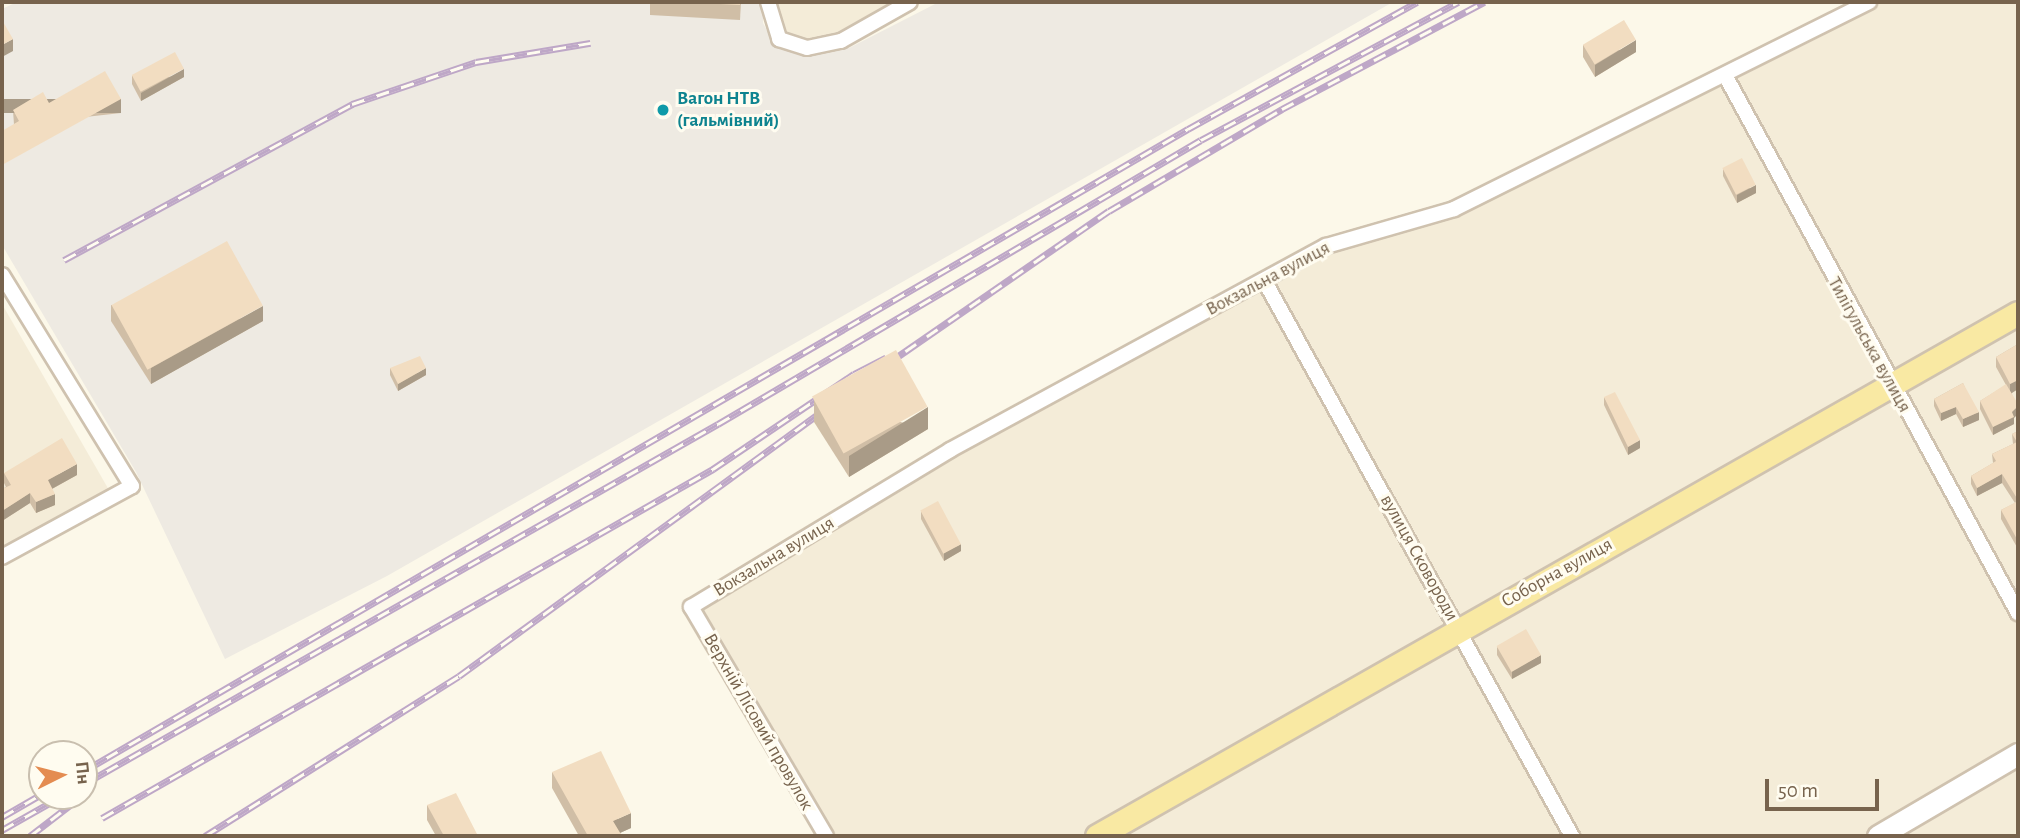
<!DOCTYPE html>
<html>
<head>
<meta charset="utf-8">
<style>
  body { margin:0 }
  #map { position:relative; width:2020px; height:838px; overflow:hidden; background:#fcf8e9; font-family:"Alegreya Sans",sans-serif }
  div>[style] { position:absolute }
  .residential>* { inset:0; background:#f4ecd8 }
  .industrial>* { inset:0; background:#eeeae2 }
  .roads { filter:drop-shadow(2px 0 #cfc2af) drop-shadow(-2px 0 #cfc2af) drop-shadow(0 2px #cfc2af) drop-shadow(0 -2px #cfc2af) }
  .street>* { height:14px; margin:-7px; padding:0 7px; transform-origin:7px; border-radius:7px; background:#fff }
  .secondary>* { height:21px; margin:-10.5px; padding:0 10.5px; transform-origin:10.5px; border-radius:10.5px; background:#fff }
  .primary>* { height:23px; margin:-11.5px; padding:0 11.5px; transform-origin:11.5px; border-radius:11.5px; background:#f9e9a3 }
  .rail>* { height:7px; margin-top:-3.5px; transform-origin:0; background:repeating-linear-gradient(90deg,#fffcf0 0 13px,#bea7c7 0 26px); box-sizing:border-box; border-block:2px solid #bea7c7 }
  .wall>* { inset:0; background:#d0bea6 }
  .shaded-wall>* { inset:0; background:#a99b87; transform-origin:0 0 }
  .building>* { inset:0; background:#f2ddc1; transform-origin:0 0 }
  .dots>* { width:19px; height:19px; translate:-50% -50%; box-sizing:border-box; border:4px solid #fffcf0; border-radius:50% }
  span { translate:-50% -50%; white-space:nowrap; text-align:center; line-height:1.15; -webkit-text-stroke:6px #fffcf0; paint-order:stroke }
  .culture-label { font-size:19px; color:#0d838f; font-weight:700 }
  .left { translate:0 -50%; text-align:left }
  .street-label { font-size:19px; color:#77634d }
  .frame { position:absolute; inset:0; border:4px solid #77634d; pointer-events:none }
  .north { position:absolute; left:28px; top:740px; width:70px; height:70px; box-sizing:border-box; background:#fffcf0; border:2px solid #c9bfaf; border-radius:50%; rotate:84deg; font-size:19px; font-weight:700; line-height:28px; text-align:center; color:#77634d }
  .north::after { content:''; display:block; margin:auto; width:24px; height:32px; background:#e48c51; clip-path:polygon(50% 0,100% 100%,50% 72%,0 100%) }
  .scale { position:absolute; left:1765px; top:779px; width:114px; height:32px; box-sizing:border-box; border:4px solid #77634d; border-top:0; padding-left:9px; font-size:21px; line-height:24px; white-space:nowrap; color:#77634d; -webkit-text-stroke:5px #fffcf0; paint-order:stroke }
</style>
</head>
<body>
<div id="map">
  <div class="residential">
    <i style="clip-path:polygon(768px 2px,912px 2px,841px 41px,779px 39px)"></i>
    <i style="clip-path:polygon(1869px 2px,2018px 2px,2018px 836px,826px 836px,691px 607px,1326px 246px,1454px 209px)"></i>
    <i style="clip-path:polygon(2px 304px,113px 497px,2px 556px)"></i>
  </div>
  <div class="industrial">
    <i style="clip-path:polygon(17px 2px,763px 2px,763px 23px,773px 42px,800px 51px,849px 48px,939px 2px,1393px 2px,387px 576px,225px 659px,136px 472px,2px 245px,2px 9px)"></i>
  </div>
  <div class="roads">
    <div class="street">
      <i style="left:768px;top:2px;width:39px;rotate:73deg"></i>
      <i style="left:779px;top:39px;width:29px;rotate:18deg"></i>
      <i style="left:807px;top:48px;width:35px;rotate:-12deg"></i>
      <i style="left:841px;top:41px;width:79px;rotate:-29.5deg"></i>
      <i style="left:1725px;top:75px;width:613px;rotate:61.43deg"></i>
      <i style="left:2px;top:275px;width:248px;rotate:58.4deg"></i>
      <i style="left:132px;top:486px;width:148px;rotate:151.4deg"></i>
      <i style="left:1264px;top:280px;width:636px;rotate:61.02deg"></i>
      <i style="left:826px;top:836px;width:266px;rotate:-120.5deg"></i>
      <i style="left:691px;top:607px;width:303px;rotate:-31.2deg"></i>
      <i style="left:950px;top:450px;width:428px;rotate:-28.5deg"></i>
      <i style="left:1326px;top:246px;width:133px;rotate:-16.1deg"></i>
      <i style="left:1454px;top:209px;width:464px;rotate:-26.5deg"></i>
    </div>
    <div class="secondary">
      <i style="left:1878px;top:836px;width:162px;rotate:-30.4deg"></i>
    </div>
    <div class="primary">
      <i style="left:1097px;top:836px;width:1059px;rotate:-29.59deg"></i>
    </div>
  </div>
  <div class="rail">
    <i style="left:64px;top:260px;width:328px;rotate:-28.4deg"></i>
    <i style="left:352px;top:104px;width:131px;rotate:-18.7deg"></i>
    <i style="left:476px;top:62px;width:116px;rotate:-9.5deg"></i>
    <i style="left:884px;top:366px;width:273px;rotate:-34.6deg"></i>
    <i style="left:1109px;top:211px;width:201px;rotate:-30.5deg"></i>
    <i style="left:1282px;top:109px;width:229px;rotate:-27.9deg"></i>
    <i style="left:84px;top:771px;width:1277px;rotate:-30.18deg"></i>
    <i style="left:1188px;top:129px;width:262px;rotate:-29deg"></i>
    <i style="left:84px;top:784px;width:729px;rotate:-29.59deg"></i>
    <i style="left:718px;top:424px;width:560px;rotate:-30.46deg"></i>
    <i style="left:1201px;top:140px;width:292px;rotate:-28.2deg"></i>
    <i style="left:2px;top:817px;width:46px;rotate:-29.9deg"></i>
    <i style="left:102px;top:818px;width:704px;rotate:-29.73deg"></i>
    <i style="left:713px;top:469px;width:170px;rotate:-34deg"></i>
    <i style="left:854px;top:374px;width:36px;rotate:-27deg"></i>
    <i style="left:2px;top:830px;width:69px;rotate:-29.5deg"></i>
    <i style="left:30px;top:836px;width:66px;rotate:-37.6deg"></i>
    <i style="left:205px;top:836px;width:300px;rotate:-32.2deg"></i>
    <i style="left:459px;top:676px;width:459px;rotate:-36.1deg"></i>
  </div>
  <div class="wall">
    <i style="clip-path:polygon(650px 2px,741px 2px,740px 20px,650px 15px)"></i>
    <i style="clip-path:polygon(1583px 45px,1636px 52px,1595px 77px,1583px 57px)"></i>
    <i style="clip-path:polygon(132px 76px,184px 77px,141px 101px,132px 84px)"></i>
    <i style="clip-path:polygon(49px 103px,121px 113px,14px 125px,13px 110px)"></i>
    <i style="clip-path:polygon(1723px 169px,1756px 193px,1737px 203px,1723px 176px)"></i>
    <i style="clip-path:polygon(111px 305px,263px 321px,151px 384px,111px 321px)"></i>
    <i style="clip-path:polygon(2018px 344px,2018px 389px,2012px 393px,2014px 424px,1993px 435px,1980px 409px,1980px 401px,2006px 385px,1996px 367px,1996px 357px)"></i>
    <i style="clip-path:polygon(390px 368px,426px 375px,398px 391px,390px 375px)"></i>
    <i style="clip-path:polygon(1963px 383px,1979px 420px,1963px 427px,1956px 414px,1941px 421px,1934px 406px,1934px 399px)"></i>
    <i style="clip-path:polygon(1604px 397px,1640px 448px,1628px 455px,1604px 405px)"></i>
    <i style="clip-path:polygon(814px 400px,928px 429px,849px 477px,814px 422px)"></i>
    <i style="clip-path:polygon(2018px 431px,2018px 549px,2001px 519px,2001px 510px,2015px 503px,2002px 483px,1977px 496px,1971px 484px,1971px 476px,1993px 463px,1992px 454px,2013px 444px,2012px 434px)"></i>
    <i style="clip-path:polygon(4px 473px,77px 475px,52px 489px,55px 505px,36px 513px,30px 503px,2px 521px,2px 489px,6px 487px,4px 483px)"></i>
    <i style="clip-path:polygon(921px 511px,961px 551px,944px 561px,921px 519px)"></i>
    <i style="clip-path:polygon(1497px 647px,1541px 663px,1512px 679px,1497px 655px)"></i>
    <i style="clip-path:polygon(552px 772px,631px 828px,620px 833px,622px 836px,579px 836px,552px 788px)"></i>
    <i style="clip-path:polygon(427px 805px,478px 836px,436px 836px,427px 820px)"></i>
  </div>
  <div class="shaded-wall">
    <i style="clip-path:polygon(13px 39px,13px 51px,2px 57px,2px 45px)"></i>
    <i style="clip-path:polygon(1636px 40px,1636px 52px,1595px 77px,1595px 65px)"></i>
    <i style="clip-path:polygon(184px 69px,184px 77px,141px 101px,141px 93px)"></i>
    <i style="left:121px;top:99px;width:14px;height:136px;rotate:90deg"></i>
    <i style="clip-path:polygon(1756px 185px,1756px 193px,1737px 203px,1737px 195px)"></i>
    <i style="clip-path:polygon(263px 306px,263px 321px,151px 384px,151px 368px)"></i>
    <i style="clip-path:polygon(426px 368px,426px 375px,398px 391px,398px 384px)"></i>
    <i style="clip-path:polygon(2018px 380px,2018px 389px,2010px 394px,2010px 384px)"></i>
    <i style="clip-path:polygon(2018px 406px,2018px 414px,2014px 418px,2014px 424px,1993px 435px,1993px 427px)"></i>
    <i style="clip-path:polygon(928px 407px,928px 429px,849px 477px,849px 456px)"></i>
    <i style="clip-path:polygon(1956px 407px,1956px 414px,1941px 421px,1941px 413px)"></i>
    <i style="clip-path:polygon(1979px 412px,1979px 420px,1963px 427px,1963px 419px)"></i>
    <i style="clip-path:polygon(1640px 440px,1640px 448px,1628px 455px,1628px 447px)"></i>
    <i style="clip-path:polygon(77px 464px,77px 475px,48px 491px,48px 480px)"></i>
    <i style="clip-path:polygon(2002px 474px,2002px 483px,1977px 496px,1977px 488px)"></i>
    <i style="clip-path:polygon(30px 493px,30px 503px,2px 521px,2px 511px)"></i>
    <i style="clip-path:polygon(55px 494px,55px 505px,36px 513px,36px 502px)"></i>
    <i style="clip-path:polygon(961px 544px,961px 551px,944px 561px,944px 553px)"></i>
    <i style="clip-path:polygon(1541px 655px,1541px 663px,1512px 679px,1512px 671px)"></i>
    <i style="clip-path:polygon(631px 813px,631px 828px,613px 836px,613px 821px)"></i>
  </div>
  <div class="building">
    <i style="clip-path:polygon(681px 2px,740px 2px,740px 5px)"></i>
    <i style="clip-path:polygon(2px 20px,13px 39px,2px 45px)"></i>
    <i style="left:1624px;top:20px;width:23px;height:48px;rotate:59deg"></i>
    <i style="left:175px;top:52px;width:19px;height:49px;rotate:62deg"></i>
    <i style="clip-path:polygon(105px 71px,121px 99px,2px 165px,2px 131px,19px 121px,13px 110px,43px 92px,49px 103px)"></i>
    <i style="left:1742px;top:158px;width:30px;height:22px;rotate:63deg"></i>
    <i style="left:227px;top:241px;width:74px;height:132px;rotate:61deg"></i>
    <i style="clip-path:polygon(2018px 344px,2018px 380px,2010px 384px,1996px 357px)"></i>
    <i style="left:896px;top:350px;width:65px;height:96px;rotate:61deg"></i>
    <i style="clip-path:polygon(420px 356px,426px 368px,398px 384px,390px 368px)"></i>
    <i style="clip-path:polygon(1963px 383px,1979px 412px,1963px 419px,1956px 407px,1941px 413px,1934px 399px)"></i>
    <i style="clip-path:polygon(2006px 384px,2018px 404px,2018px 406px,2012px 412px,2014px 417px,1993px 427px,1980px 401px)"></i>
    <i style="clip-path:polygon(1615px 392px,1640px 440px,1628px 447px,1604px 397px)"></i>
    <i style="clip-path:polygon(2018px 431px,2018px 500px,2002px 474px,1977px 488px,1971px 476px,1996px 461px,1992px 454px,2017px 442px,2012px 434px)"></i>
    <i style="clip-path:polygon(62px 438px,77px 464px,48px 480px,55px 494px,36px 502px,30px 493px,2px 511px,2px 489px,11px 485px,4px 473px)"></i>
    <i style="left:938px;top:501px;width:49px;height:20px;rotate:62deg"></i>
    <i style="clip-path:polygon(2018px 501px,2018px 541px,2001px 510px)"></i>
    <i style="left:1526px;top:629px;width:30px;height:34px;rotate:60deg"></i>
    <i style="clip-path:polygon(601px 751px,631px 813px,613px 821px,622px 836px,588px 836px,552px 772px)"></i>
    <i style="clip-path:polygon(456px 793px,478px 836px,444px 836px,427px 805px)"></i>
  </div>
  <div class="dots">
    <i style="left:663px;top:110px;background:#0f9aa8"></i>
  </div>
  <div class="culture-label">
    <span class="left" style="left:677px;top:110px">Вагон НТВ<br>(гальмівний)</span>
  </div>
  <div class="street-label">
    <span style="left:1268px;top:279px;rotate:-28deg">Вокзальна вулиця</span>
    <span style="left:1869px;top:345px;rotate:61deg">Тилігульська вулиця</span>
    <span style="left:774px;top:557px;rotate:-31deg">Вокзальна вулиця</span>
    <span style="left:1419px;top:558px;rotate:61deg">вулиця Сковороди</span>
    <span style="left:1557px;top:573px;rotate:-29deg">Соборна вулиця</span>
    <span style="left:758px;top:722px;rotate:60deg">Верхній Лісовий провулок</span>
  </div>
  <div class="frame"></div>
  <div class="north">Пн</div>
  <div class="scale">50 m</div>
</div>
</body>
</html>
